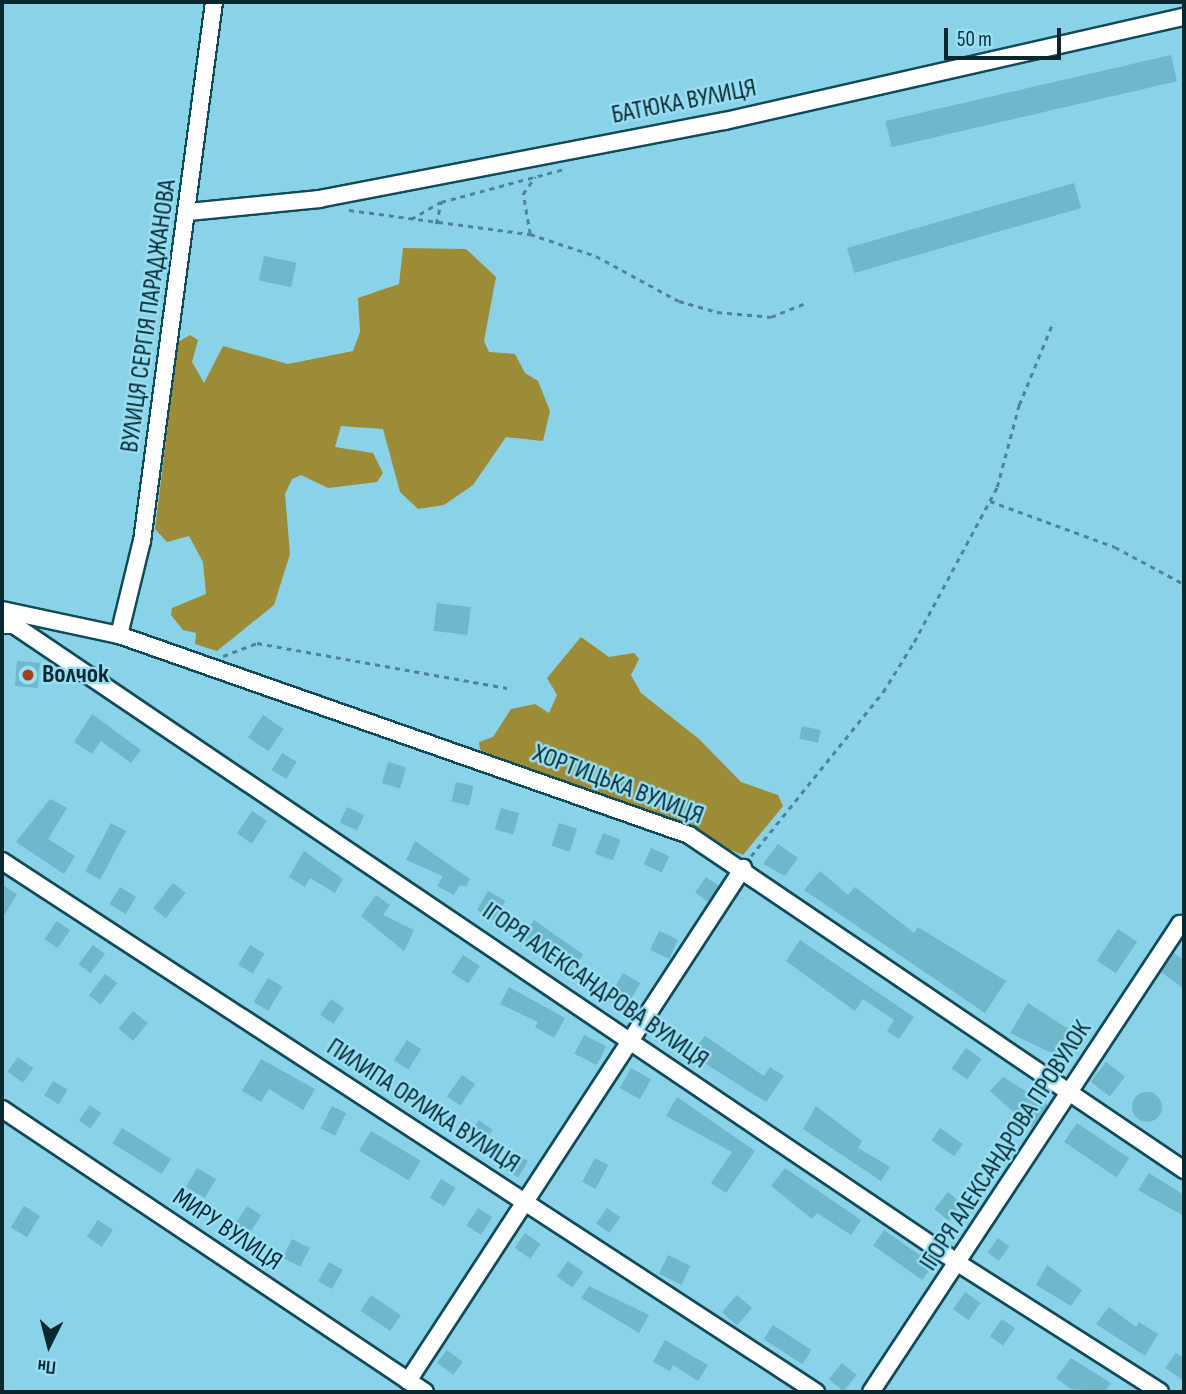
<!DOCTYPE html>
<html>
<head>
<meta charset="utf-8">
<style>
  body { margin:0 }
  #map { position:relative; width:1186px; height:1394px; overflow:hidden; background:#8ad2e7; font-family:"Sofia Sans Condensed",sans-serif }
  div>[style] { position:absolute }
  .forest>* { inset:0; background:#9d8c37 }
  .building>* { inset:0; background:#6fb7cb; transform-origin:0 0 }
  .round { border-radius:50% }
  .path>* { height:2.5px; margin-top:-1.25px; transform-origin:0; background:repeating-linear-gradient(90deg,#4e8493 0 5px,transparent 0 10px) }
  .roads { filter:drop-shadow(2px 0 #104b59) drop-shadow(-2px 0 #104b59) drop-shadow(0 2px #104b59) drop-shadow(0 -2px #104b59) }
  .minor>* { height:16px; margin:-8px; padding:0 8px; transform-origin:8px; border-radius:8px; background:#fff }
  .dots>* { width:19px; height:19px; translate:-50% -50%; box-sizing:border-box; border:4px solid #97dff4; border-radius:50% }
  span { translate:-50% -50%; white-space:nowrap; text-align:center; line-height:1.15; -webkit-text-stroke:5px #97dff4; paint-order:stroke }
  .street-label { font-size:26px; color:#08272f }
  .poi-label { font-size:26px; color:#08272f; font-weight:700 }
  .left { translate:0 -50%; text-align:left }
  .frame { position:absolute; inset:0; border:4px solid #08272f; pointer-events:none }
  .north { position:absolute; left:14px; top:1310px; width:70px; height:70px; -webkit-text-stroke:5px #97dff4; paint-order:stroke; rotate:186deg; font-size:19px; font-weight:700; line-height:28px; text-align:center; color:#08272f }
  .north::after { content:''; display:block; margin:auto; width:24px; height:32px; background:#08272f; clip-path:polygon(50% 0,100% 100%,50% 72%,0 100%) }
  .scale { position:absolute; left:944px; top:28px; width:117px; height:32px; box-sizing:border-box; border:4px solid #08272f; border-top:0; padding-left:9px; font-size:21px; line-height:24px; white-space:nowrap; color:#08272f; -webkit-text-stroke:5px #97dff4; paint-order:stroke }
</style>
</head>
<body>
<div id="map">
  <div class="forest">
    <i style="clip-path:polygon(403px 248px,466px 249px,496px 277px,484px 341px,489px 352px,515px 354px,525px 373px,538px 381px,550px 411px,543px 441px,506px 437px,473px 485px,444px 505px,418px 509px,400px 492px,383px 429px,341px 426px,335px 447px,373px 453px,383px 473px,377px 482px,328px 488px,301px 475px,292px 479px,285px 494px,290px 554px,274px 605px,217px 651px,195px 644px,196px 633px,183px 630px,171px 615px,172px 608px,206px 594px,203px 562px,189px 536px,167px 542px,155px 529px,178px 342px,190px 335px,198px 340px,192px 362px,204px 383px,223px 346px,288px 364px,353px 351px,360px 332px,358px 298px,399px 284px)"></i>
    <i style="clip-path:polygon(581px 637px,609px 657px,634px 653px,639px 659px,631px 675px,641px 693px,699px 739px,741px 782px,778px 795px,783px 806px,743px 855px,480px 750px,479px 742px,493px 737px,511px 709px,535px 704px,549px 713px,557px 695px,547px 678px)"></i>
  </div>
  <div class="building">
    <i style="left:1171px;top:55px;width:27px;height:293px;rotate:77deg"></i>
    <i style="left:1074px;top:183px;width:26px;height:236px;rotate:74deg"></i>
    <i style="left:264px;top:256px;width:33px;height:25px;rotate:12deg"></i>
    <i style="left:437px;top:603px;width:34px;height:28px;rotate:7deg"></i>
    <i style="left:17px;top:661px;width:23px;height:25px;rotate:5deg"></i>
    <i style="clip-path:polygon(92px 714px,141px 750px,131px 763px,101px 741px,92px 754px,74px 742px)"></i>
    <i style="left:263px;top:715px;width:25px;height:27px;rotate:34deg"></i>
    <i style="left:802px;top:726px;width:19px;height:13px;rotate:12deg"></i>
    <i style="left:282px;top:753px;width:17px;height:20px;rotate:31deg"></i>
    <i style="left:388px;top:762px;width:19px;height:22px;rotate:16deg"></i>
    <i style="left:456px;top:782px;width:18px;height:20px;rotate:13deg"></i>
    <i style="clip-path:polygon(50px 799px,67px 808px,48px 839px,75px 856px,64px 874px,16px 842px)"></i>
    <i style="left:347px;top:807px;width:19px;height:17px;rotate:25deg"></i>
    <i style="left:501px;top:808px;width:19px;height:22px;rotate:16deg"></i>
    <i style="left:252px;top:811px;width:18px;height:27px;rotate:34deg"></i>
    <i style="left:111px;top:823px;width:17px;height:55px;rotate:28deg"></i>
    <i style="left:559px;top:823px;width:19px;height:24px;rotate:18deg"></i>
    <i style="left:603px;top:833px;width:19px;height:22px;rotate:21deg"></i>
    <i style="clip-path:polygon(415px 841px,470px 879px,466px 887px,460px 885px,454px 895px,437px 886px,443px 876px,406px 860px)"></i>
    <i style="clip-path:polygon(778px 844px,798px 858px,785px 876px,763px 864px)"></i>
    <i style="left:651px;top:848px;width:20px;height:18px;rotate:24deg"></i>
    <i style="clip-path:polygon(304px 851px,343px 879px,335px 893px,310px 878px,305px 887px,289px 877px)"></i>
    <i style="clip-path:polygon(820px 871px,848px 895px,855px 887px,914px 933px,918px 927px,1006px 981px,985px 1013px,804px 890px)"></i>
    <i style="left:706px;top:877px;width:16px;height:19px;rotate:35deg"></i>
    <i style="left:173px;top:883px;width:16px;height:32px;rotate:38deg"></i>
    <i style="clip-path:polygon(2px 885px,17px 894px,2px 919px)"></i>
    <i style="left:120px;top:887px;width:19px;height:20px;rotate:32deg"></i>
    <i style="left:488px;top:891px;width:20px;height:22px;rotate:30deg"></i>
    <i style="clip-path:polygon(376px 895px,390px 905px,383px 915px,414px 930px,404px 951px,361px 916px)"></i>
    <i style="left:534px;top:920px;width:60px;height:22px;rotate:35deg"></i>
    <i style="left:57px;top:921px;width:16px;height:22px;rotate:35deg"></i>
    <i style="left:1118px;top:929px;width:23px;height:38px;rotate:34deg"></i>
    <i style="left:659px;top:931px;width:21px;height:21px;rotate:25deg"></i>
    <i style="clip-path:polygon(800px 940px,914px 1017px,899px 1039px,887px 1031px,894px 1020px,863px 999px,855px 1011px,786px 961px)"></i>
    <i style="left:93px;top:945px;width:15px;height:24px;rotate:37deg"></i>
    <i style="left:250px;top:945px;width:17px;height:23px;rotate:31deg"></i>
    <i style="clip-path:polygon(1174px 953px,1184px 960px,1184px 989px,1161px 972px)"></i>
    <i style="left:463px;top:955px;width:20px;height:21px;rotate:33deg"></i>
    <i style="left:623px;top:973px;width:20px;height:25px;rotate:30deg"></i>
    <i style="left:105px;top:974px;width:15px;height:27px;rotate:37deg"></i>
    <i style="left:268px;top:978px;width:17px;height:28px;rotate:31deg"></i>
    <i style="clip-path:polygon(509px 987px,565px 1018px,554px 1038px,535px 1027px,538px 1022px,500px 1004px)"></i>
    <i style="left:331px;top:999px;width:16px;height:19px;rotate:35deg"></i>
    <i style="clip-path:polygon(1028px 1003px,1073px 1032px,1060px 1057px,1010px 1033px)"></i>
    <i style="left:133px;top:1011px;width:19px;height:23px;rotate:39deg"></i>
    <i style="left:584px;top:1035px;width:25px;height:21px;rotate:27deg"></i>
    <i style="clip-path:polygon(705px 1036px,764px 1076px,770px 1067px,784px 1076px,766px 1102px,690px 1054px)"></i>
    <i style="left:407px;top:1040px;width:17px;height:24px;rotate:33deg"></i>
    <i style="left:966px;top:1048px;width:19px;height:25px;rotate:35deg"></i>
    <i style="left:18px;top:1057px;width:19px;height:18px;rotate:36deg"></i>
    <i style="clip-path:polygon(261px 1059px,315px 1089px,303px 1110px,269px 1089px,261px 1102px,242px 1091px)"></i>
    <i style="left:1106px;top:1062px;width:24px;height:25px;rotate:38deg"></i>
    <i style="left:631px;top:1068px;width:23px;height:23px;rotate:29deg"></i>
    <i style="left:462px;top:1075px;width:16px;height:26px;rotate:35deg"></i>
    <i style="clip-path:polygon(1003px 1077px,1048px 1105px,1031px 1128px,990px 1091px)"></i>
    <i style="left:53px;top:1081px;width:17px;height:17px;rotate:31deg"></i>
    <i class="round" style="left:1132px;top:1092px;width:30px;height:30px"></i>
    <i style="clip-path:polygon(677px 1097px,755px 1151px,726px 1193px,711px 1183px,732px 1152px,666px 1116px)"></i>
    <i style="left:90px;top:1105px;width:14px;height:19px;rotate:36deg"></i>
    <i style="left:332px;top:1106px;width:16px;height:25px;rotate:27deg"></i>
    <i style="clip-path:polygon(816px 1106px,862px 1141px,858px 1148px,890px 1167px,881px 1181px,803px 1129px)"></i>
    <i style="left:479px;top:1120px;width:17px;height:22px;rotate:36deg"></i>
    <i style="left:1077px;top:1123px;width:63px;height:23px;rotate:34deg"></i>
    <i style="left:122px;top:1128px;width:58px;height:18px;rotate:32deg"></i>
    <i style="left:940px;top:1128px;width:28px;height:15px;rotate:35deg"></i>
    <i style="left:371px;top:1131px;width:58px;height:23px;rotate:31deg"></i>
    <i style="left:514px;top:1153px;width:16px;height:19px;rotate:30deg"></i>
    <i style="left:595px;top:1158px;width:15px;height:27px;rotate:28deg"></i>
    <i style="left:197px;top:1168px;width:22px;height:22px;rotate:30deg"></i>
    <i style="clip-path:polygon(785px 1168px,861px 1220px,851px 1235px,817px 1213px,812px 1219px,771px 1186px)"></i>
    <i style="clip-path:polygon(1149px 1173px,1184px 1195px,1184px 1216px,1138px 1190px)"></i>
    <i style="left:441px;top:1179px;width:17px;height:22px;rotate:31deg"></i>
    <i style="left:948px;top:1192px;width:19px;height:22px;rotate:39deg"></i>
    <i style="left:24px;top:1206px;width:19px;height:25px;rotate:32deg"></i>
    <i style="left:247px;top:1206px;width:17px;height:22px;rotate:33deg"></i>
    <i style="left:478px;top:1208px;width:17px;height:21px;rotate:33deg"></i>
    <i style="left:607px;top:1208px;width:16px;height:19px;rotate:35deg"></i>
    <i style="left:98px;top:1220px;width:18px;height:20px;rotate:34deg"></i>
    <i style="left:884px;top:1230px;width:60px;height:19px;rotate:35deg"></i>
    <i style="left:525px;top:1233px;width:19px;height:18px;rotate:35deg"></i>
    <i style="left:998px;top:1238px;width:14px;height:18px;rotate:36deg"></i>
    <i style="left:292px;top:1239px;width:20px;height:21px;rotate:27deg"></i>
    <i style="left:668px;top:1255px;width:25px;height:21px;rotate:26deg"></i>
    <i style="left:568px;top:1261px;width:19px;height:19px;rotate:36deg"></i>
    <i style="left:329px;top:1262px;width:16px;height:22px;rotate:30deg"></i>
    <i style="clip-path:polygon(1047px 1265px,1082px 1290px,1071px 1306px,1036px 1285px)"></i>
    <i style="clip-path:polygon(589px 1286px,649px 1315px,639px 1333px,581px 1298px)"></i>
    <i style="left:965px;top:1292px;width:19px;height:21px;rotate:35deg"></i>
    <i style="left:371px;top:1295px;width:36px;height:19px;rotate:34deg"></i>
    <i style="left:737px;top:1295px;width:20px;height:23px;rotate:41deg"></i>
    <i style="clip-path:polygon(1109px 1307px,1136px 1327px,1139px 1322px,1158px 1334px,1145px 1356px,1096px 1324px)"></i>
    <i style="left:1002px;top:1319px;width:16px;height:21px;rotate:35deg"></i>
    <i style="left:773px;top:1325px;width:46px;height:17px;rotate:33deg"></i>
    <i style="clip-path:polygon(665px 1340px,708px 1365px,698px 1381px,673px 1365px,670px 1371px,653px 1362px)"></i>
    <i style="left:447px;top:1350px;width:20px;height:16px;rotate:37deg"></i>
    <i style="clip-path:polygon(1176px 1353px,1184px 1358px,1184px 1381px,1165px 1368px)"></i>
    <i style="clip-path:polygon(1071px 1358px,1111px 1383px,1104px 1392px,1071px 1389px,1056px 1378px)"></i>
    <i style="left:842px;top:1363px;width:19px;height:21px;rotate:39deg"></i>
  </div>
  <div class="path">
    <i style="left:349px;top:210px;width:183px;rotate:7.6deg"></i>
    <i style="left:530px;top:234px;width:70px;rotate:18.4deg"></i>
    <i style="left:596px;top:256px;width:94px;rotate:28.5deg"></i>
    <i style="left:679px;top:301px;width:40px;rotate:16deg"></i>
    <i style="left:717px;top:312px;width:54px;rotate:5.3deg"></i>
    <i style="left:771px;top:317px;width:35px;rotate:-22deg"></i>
    <i style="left:411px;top:219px;width:34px;rotate:-30deg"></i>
    <i style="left:436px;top:224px;width:23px;rotate:-77deg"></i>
    <i style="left:441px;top:202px;width:127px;rotate:-15deg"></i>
    <i style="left:530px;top:234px;width:41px;rotate:-99.9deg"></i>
    <i style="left:523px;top:194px;width:21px;rotate:-55deg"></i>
    <i style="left:990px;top:501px;width:133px;rotate:20.2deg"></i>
    <i style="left:1115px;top:547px;width:78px;rotate:28.2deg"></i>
    <i style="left:223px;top:656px;width:36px;rotate:-21deg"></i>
    <i style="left:257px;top:643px;width:254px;rotate:10.2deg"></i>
    <i style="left:751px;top:856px;width:211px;rotate:-51.2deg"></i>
    <i style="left:883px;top:692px;width:59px;rotate:-58.2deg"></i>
    <i style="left:914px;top:642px;width:176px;rotate:-61.8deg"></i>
    <i style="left:997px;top:487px;width:85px;rotate:-75deg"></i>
    <i style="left:1019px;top:405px;width:90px;rotate:-67.7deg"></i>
  </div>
  <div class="roads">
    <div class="minor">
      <i style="left:189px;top:212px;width:131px;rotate:-5.7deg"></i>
      <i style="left:319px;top:199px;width:413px;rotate:-10.9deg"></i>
      <i style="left:725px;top:121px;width:471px;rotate:-12.8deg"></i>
      <i style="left:2px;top:610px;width:120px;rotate:12.1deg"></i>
      <i style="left:119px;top:635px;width:604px;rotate:19.33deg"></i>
      <i style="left:689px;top:835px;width:598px;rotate:34.09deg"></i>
      <i style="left:2px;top:625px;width:12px"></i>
      <i style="left:14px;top:625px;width:1143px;rotate:34.05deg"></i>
      <i style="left:961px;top:1265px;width:236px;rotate:32.5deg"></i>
      <i style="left:119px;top:635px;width:97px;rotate:-76.3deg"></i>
      <i style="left:142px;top:541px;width:544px;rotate:-82.39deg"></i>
      <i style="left:2px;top:861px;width:972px;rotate:33.12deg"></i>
      <i style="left:2px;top:1109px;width:509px;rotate:33.78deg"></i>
      <i style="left:408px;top:1381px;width:613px;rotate:-56.85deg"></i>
      <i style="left:871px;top:1392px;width:561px;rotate:-56.56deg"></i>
      <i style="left:1180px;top:924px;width:5px;rotate:37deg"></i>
    </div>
  </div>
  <div class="dots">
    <i style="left:28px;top:675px;background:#a53e1b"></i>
  </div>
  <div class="street-label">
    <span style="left:684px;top:102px;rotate:-11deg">БАТЮКА ВУЛИЦЯ</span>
    <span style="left:149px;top:316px;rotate:-82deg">ВУЛИЦЯ СЕРГІЯ ПАРАДЖАНОВА</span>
    <span style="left:618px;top:785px;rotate:21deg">ХОРТИЦЬКА ВУЛИЦЯ</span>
    <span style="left:595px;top:986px;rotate:35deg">ІГОРЯ АЛЕКСАНДРОВА ВУЛИЦЯ</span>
    <span style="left:423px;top:1106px;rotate:33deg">ПИЛИПА ОРЛИКА ВУЛИЦЯ</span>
    <span style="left:1006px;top:1146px;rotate:-57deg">ІГОРЯ АЛЕКСАНДРОВА ПРОВУЛОК</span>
    <span style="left:227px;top:1230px;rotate:34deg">МИРУ ВУЛИЦЯ</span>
  </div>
  <div class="poi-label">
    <span class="left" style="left:42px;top:675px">Волчок</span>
  </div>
  <div class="frame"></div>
  <div class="north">Пн</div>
  <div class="scale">50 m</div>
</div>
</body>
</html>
